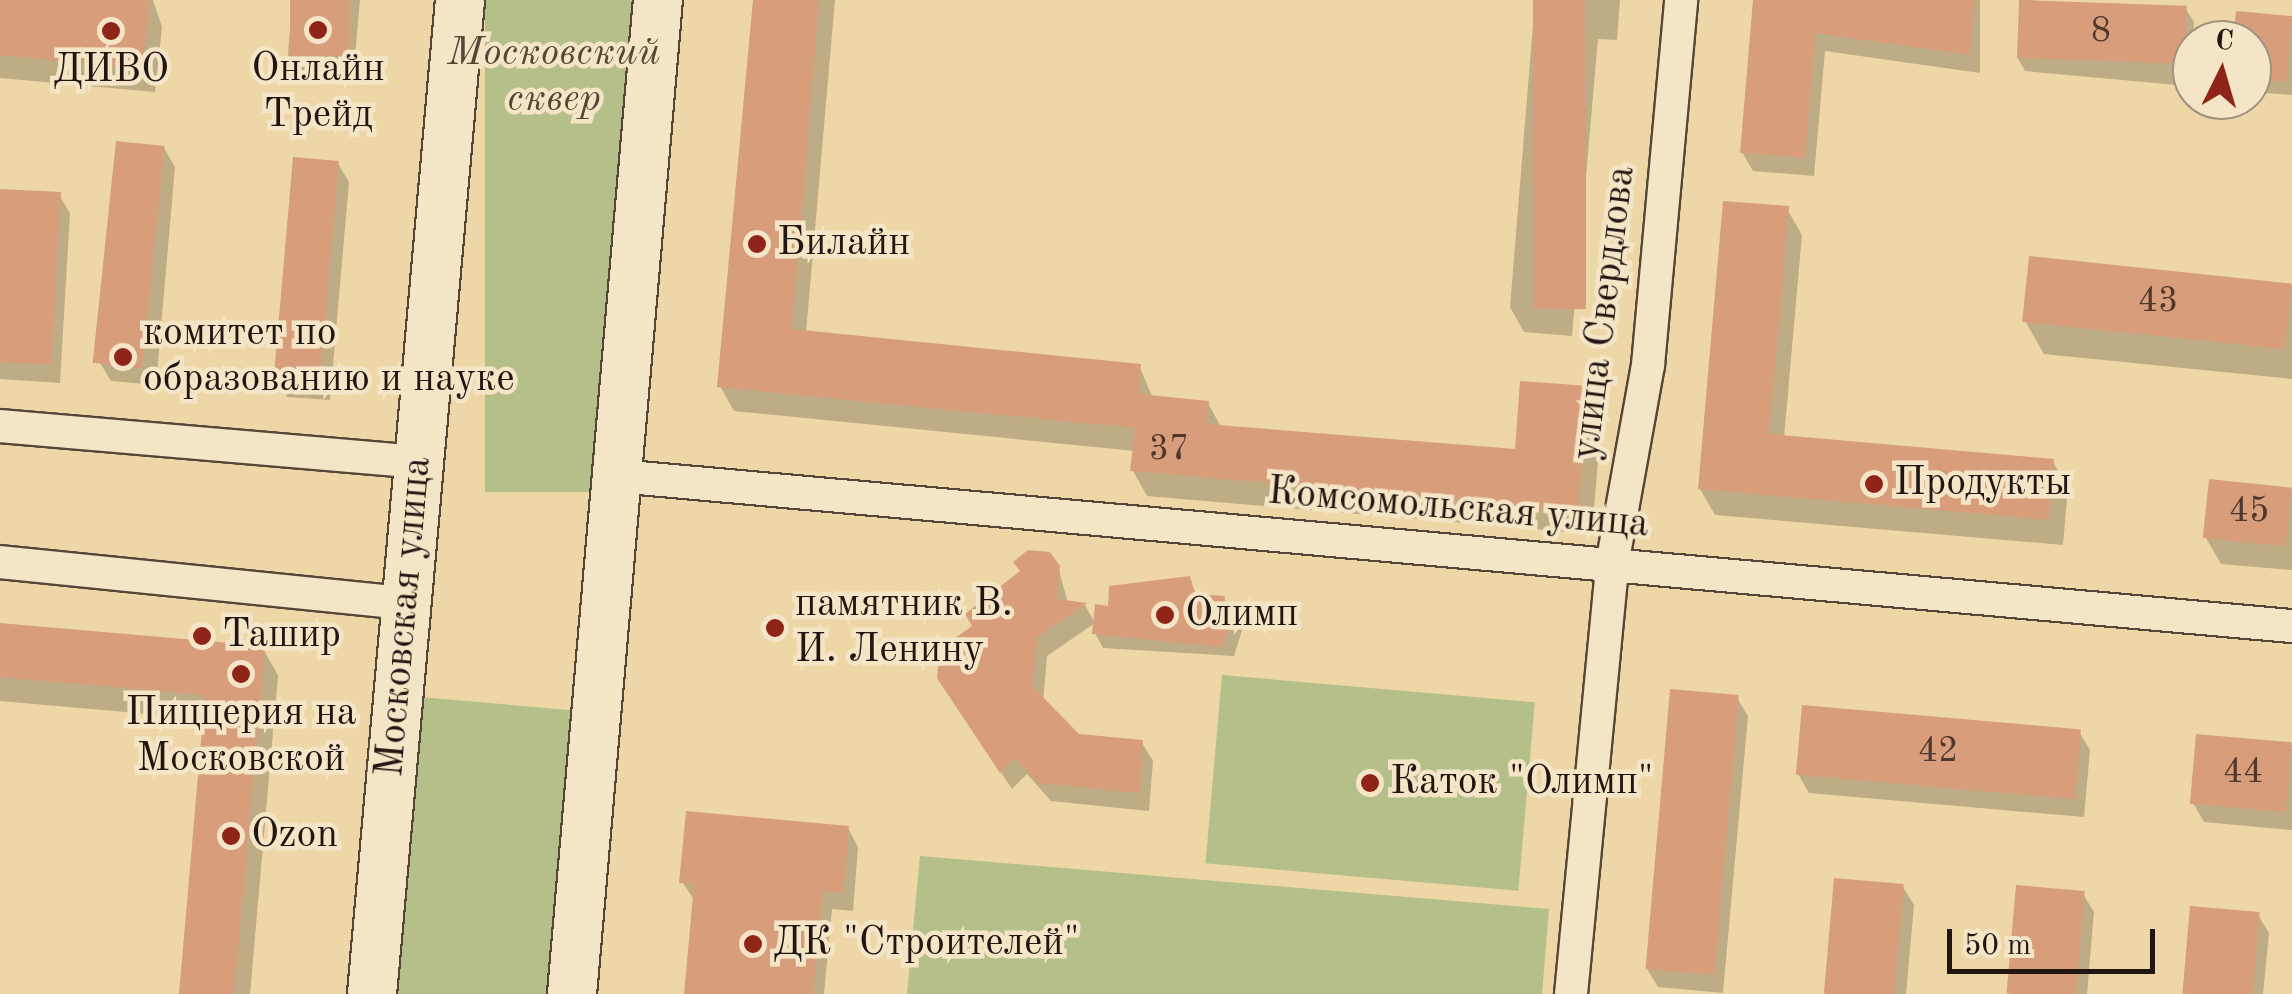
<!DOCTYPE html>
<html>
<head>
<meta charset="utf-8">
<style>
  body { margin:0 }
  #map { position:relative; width:2292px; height:994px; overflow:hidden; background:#eed7a7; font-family:"Old Standard TT",serif }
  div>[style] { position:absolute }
  .green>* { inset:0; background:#b5bf89; transform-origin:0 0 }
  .shadow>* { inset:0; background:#0003 }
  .building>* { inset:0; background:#d89e7b; transform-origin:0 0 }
  .roads { filter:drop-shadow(2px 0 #564637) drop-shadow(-2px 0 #564637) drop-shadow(0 2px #564637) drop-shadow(0 -2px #564637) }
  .minor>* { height:32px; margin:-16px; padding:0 16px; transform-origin:16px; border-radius:16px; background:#f4e5c6 }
  .secondary>* { height:48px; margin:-24px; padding:0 24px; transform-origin:24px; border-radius:24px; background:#f4e5c6 }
  .dots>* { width:28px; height:28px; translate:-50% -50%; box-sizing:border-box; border:5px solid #f4e5c6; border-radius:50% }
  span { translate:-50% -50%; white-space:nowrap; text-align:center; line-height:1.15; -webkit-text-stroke:9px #f4e5c6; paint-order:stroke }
  .number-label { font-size:35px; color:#50382c }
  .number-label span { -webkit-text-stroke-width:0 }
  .park-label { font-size:40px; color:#4f4936; font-style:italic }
  .poi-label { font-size:40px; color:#231612 }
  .left { translate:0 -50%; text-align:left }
  .street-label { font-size:40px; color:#231612 }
  .north { position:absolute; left:2172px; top:20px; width:100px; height:100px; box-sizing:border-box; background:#f4e5c6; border:2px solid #a0927e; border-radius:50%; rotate:5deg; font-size:28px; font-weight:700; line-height:40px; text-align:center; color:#231612 }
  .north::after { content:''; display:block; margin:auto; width:35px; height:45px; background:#8f2418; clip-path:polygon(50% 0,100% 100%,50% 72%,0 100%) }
  .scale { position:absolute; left:1947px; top:929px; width:208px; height:45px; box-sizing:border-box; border:5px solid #231612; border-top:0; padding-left:12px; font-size:30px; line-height:35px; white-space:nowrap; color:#231612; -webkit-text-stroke:8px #f4e5c6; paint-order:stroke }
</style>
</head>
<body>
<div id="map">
  <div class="green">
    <i style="left:485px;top:0;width:152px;height:492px"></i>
    <i style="left:1222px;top:675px;width:314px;height:189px;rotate:5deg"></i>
    <i style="left:420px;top:697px;width:157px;height:298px;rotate:5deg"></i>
    <i style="clip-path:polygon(920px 856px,1549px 909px,1542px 994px,907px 994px)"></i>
  </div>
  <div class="shadow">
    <i style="clip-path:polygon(0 0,153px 0,162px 27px,155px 92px,0 78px)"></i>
    <i style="clip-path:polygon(292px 0,360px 0,353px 79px,299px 74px,288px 55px)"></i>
    <i style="clip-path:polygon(754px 0,835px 0,806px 333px,1139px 366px,1153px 398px,1208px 403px,1221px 427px,1517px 452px,1587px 388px,1602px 413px,1592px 534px,1147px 496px,1133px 471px,1135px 451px,734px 411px,720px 386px)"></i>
    <i style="clip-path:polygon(1535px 0,1620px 0,1617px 40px,1598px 39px,1572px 336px,1524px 332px,1510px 307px)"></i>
    <i style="clip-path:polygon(1755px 0,1980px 0,1980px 73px,1825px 51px,1814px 176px,1753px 171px,1742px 152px)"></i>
    <i style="clip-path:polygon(2022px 0,2185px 8px,2194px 22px,2188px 86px,2025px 71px,2017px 57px)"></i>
    <i style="clip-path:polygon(2238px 14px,2292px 19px,2292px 95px,2252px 92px,2252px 40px,2236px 40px)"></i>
    <i style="clip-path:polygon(164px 148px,175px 167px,156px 385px,111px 381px,100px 363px)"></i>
    <i style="clip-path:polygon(338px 164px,349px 182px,330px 400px,287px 397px,276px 378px)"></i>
    <i style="clip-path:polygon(0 191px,59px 195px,70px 213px,60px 383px,0 379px)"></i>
    <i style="clip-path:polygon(1787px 209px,1802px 235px,1784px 438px,2053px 462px,2068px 488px,2063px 545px,1715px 515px,1700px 489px)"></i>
    <i style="clip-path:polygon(2292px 285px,2292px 379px,2044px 354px,2025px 321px)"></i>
    <i style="clip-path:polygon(2292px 489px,2292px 570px,2221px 564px,2206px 538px)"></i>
    <i style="clip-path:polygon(1058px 567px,1068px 603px,1085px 605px,1095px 623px,1047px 656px,1043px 701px,1077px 736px,1142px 743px,1153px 761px,1149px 811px,1051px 801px,1027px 774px,1012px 789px,951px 697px)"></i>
    <i style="clip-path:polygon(1188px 578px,1198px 597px,1224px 599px,1234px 613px,1243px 627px,1234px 656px,1103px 648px,1095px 633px,1110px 608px)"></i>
    <i style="clip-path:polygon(0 625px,263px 649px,278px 675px,250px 994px,181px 994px,205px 719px,0 701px)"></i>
    <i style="clip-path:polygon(1737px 698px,1748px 716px,1723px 993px,1658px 987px,1647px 969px)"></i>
    <i style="clip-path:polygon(2079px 732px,2090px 750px,2084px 817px,1809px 793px,1798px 774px)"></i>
    <i style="clip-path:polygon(2292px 745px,2292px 830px,2204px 822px,2193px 803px)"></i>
    <i style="clip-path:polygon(848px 828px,858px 847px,853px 911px,832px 909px,824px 994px,686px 994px,695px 901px,682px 882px)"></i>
    <i style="clip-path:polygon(1903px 887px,1914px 905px,1906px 994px,1827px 994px)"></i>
    <i style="clip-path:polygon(2083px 894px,2094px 912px,2087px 994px,2009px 994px)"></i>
    <i style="clip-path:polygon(2258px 915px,2269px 933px,2263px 994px,2185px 994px)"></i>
  </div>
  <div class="building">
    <i style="clip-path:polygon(0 0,150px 0,142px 69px,0 55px)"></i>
    <i style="left:290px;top:0;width:59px;height:56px"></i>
    <i style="clip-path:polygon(753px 0,819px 0,792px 329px,1141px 364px,1139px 394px,1209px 401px,1206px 424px,1515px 449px,1520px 381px,1589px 386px,1578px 510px,1130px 471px,1135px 428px,717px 387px)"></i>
    <i style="left:1533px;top:0;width:53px;height:309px"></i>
    <i style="clip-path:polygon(1753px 0,1975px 0,1970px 55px,1815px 33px,1805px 158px,1740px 153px)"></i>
    <i style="left:2019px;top:0;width:168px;height:58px;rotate:2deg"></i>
    <i style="clip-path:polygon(2236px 11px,2292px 16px,2286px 83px,2252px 79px,2252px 40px,2233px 40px)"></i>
    <i style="left:116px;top:141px;width:49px;height:223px;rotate:6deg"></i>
    <i style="left:293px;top:157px;width:46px;height:223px;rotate:5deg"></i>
    <i style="clip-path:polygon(0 189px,61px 192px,51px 365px,0 362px)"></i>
    <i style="clip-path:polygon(1723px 201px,1789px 206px,1769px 434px,2054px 459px,2049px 520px,1698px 489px)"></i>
    <i style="left:2029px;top:256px;width:264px;height:66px;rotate:6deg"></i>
    <i style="left:2209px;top:479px;width:83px;height:59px;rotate:6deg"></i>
    <i style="clip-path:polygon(1028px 550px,1050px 552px,1060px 566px,1057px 599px,1087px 603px,1037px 637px,1033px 687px,1079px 734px,1143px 740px,1139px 793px,1038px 783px,1015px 758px,1000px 773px,937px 678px,940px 649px,972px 626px,965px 614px,1020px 571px,1013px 562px)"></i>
    <i style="clip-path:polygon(1190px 576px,1195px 594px,1225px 596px,1224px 608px,1236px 610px,1221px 647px,1092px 634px,1095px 604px,1108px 606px,1109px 586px)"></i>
    <i style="clip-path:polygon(0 623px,265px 646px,234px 994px,179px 994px,205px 695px,0 677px)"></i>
    <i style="left:1670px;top:689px;width:69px;height:281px;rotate:5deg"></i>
    <i style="left:1802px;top:705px;width:280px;height:70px;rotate:5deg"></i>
    <i style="left:2196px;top:734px;width:96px;height:70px;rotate:5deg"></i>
    <i style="clip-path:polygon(686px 811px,849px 826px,843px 893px,822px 891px,813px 994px,684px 994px,694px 884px,679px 883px)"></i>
    <i style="left:1834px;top:878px;width:70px;height:116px;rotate:5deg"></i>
    <i style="left:2016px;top:885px;width:69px;height:109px;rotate:5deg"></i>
    <i style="left:2190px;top:906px;width:70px;height:88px;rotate:5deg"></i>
  </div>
  <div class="roads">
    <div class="minor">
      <i style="left:0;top:426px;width:421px;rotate:4.9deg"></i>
      <i style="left:617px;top:476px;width:1682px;rotate:5.12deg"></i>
      <i style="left:0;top:562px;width:408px;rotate:5.8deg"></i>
      <i style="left:1571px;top:994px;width:431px;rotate:-84.5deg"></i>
      <i style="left:1612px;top:565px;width:203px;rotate:-79.8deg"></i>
      <i style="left:1648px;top:365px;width:366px;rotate:-84.8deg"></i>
    </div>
    <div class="secondary">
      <i style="left:372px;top:994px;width:998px;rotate:-84.94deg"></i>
      <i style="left:572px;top:994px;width:998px;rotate:-85.06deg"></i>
    </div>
  </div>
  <div class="dots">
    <i style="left:318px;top:30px;background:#8f2418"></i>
    <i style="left:111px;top:31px;background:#8f2418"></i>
    <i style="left:757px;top:244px;background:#8f2418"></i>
    <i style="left:123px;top:357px;background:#8f2418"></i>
    <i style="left:1874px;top:484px;background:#8f2418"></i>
    <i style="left:1165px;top:615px;background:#8f2418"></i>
    <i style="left:775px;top:628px;background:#8f2418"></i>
    <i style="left:202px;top:636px;background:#8f2418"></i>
    <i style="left:241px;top:674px;background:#8f2418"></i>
    <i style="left:1370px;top:783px;background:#8f2418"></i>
    <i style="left:231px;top:836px;background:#8f2418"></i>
    <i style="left:753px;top:944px;background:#8f2418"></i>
  </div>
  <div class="number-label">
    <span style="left:2101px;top:32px">8</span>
    <span style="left:2158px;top:302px">43</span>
    <span style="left:1169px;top:450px">37</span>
    <span style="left:2249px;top:512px">45</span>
    <span style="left:1938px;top:752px">42</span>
    <span style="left:2243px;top:773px">44</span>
  </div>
  <div class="park-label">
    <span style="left:554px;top:77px">Московский<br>сквер</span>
  </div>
  <div class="poi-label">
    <span style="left:318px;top:93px">Онлайн<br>Трейд</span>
    <span style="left:111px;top:71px">ДИВО</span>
    <span class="left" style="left:777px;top:244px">Билайн</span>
    <span class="left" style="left:143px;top:357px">комитет по<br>образованию и науке</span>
    <span class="left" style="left:1894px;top:484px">Продукты</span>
    <span class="left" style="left:795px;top:628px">памятник В.<br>И. Ленину</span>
    <span class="left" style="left:1185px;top:615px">Олимп</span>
    <span class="left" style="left:222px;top:636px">Ташир</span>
    <span style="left:241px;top:737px">Пиццерия на<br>Московской</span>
    <span class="left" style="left:1390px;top:783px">Каток "Олимп"</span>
    <span class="left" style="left:251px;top:836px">Ozon</span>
    <span class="left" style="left:773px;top:944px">ДК "Строителей"</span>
  </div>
  <div class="street-label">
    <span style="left:1605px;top:313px;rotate:-83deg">улица Свердлова</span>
    <span style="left:1458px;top:509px;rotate:5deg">Комсомольская улица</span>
    <span style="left:405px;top:617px;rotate:-85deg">Московская улица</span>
  </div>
  <div class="north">С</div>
  <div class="scale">50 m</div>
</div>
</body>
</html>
